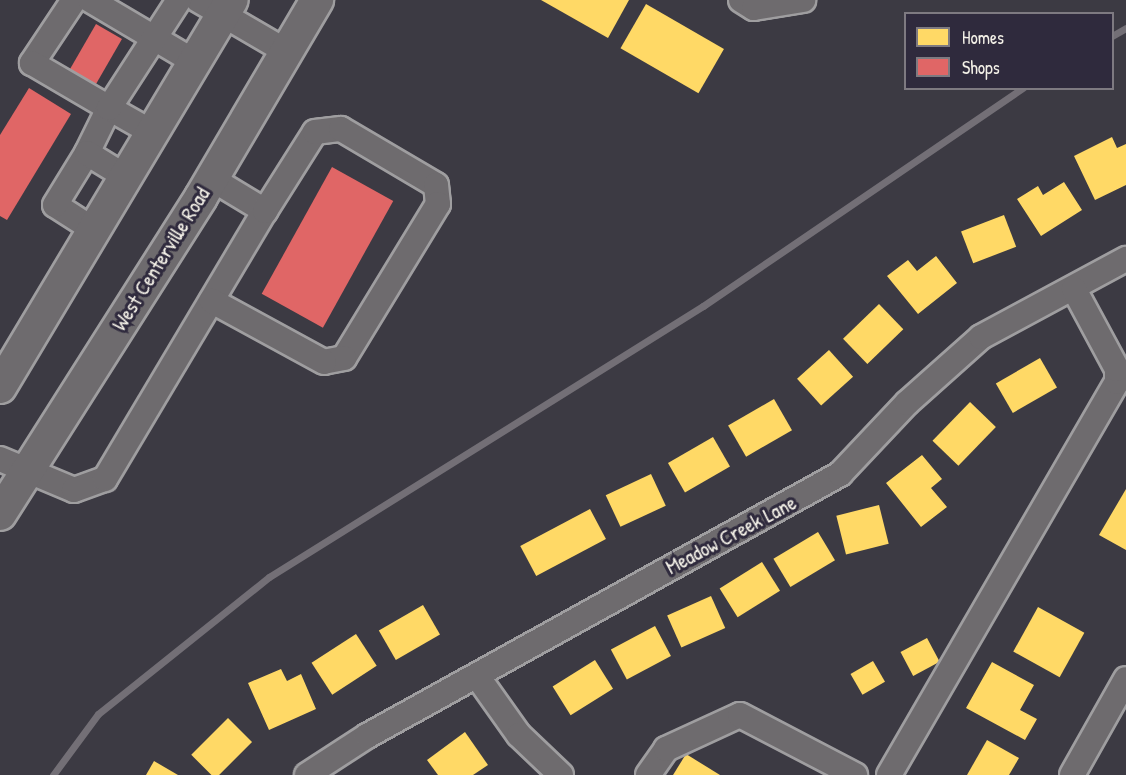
<!DOCTYPE html>
<html>
<head>
<meta charset="utf-8">
<style>
  body { margin:0 }
  #map { position:relative; width:1126px; height:775px; overflow:hidden; background:#3c3a43; font-family:"Patrick Hand",sans-serif }
  div>[style] { position:absolute }
  .homes>* { inset:0; background:#ffd966; transform-origin:0 0 }
  .shops>* { inset:0; background:#e06666; transform-origin:0 0 }
  .stream>* { height:7px; margin:-3.5px; padding:0 3.5px; transform-origin:3.5px; border-radius:3.5px; background:#736f76 }
  .roads { filter:drop-shadow(2px 0 #9f9ea0) drop-shadow(-2px 0 #9f9ea0) drop-shadow(0 2px #9f9ea0) drop-shadow(0 -2px #9f9ea0) }
  .minor>* { height:24px; margin:-12px; padding:0 12px; transform-origin:12px; border-radius:12px; background:#6e6b6e }
  .major>* { height:32px; margin:-16px; padding:0 16px; transform-origin:16px; border-radius:16px; background:#6e6b6e }
  span { translate:-50% -50%; white-space:nowrap; text-align:center; line-height:1.15; -webkit-text-stroke:6px #2f2a3d; paint-order:stroke }
  .street-label { font-size:21px; color:#f4f1e8 }
  .legend { position:absolute; left:904px; top:12px; width:210px; height:78px; box-sizing:border-box; background:#2f2a3d; border:2px solid #7e7a81; margin:0; padding:8px 10px; list-style:none; font-size:18px; color:#f4f1e8 }
  .legend li { display:flex; align-items:center; gap:12px; height:30px }
  .legend b { width:30px; border:2px solid #7e7a81 }
</style>
</head>
<body>
<div id="map">
  <div class="homes">
    <i style="clip-path:polygon(541px 0,629px 0,608px 38px)"></i>
    <i style="left:646px;top:4px;width:90px;height:51px;rotate:30deg"></i>
    <i style="clip-path:polygon(1112px 137px,1117px 148px,1126px 144px,1126px 185px,1095px 200px,1074px 156px)"></i>
    <i style="clip-path:polygon(1064px 182px,1082px 210px,1041px 236px,1017px 199px,1038px 186px,1043px 195px)"></i>
    <i style="left:1004px;top:215px;width:34px;height:46px;rotate:69deg"></i>
    <i style="clip-path:polygon(936px 256px,957px 283px,918px 314px,887px 276px,908px 260px,917px 271px)"></i>
    <i style="left:879px;top:304px;width:35px;height:50px;rotate:46deg"></i>
    <i style="left:829px;top:350px;width:36px;height:43px;rotate:48deg"></i>
    <i style="left:1040px;top:358px;width:34px;height:51px;rotate:60deg"></i>
    <i style="left:774px;top:399px;width:36px;height:53px;rotate:60deg"></i>
    <i style="left:970px;top:402px;width:36px;height:54px;rotate:44deg"></i>
    <i style="left:713px;top:437px;width:34px;height:52px;rotate:60deg"></i>
    <i style="clip-path:polygon(922px 455px,942px 479px,931px 488px,947px 507px,921px 527px,886px 483px)"></i>
    <i style="left:651px;top:474px;width:35px;height:50px;rotate:65deg"></i>
    <i style="clip-path:polygon(1126px 489px,1126px 550px,1099px 535px)"></i>
    <i style="left:879px;top:505px;width:40px;height:44px;rotate:76deg"></i>
    <i style="left:590px;top:509px;width:34px;height:79px;rotate:62deg"></i>
    <i style="left:818px;top:532px;width:33px;height:52px;rotate:59deg"></i>
    <i style="left:762px;top:562px;width:34px;height:50px;rotate:58deg"></i>
    <i style="left:711px;top:596px;width:35px;height:48px;rotate:66deg"></i>
    <i style="left:423px;top:605px;width:34px;height:51px;rotate:60deg"></i>
    <i style="left:1038px;top:607px;width:53px;height:51px;rotate:29deg"></i>
    <i style="left:655px;top:626px;width:34px;height:50px;rotate:62deg"></i>
    <i style="left:356px;top:634px;width:38px;height:53px;rotate:57deg"></i>
    <i style="left:927px;top:638px;width:27px;height:30px;rotate:62deg"></i>
    <i style="left:595px;top:660px;width:34px;height:50px;rotate:58deg"></i>
    <i style="left:873px;top:661px;width:24px;height:26px;rotate:60deg"></i>
    <i style="clip-path:polygon(992px 662px,1034px 685px,1020px 710px,1037px 719px,1025px 740px,966px 708px)"></i>
    <i style="clip-path:polygon(281px 669px,287px 681px,301px 674px,316px 709px,269px 730px,248px 683px)"></i>
    <i style="left:228px;top:718px;width:34px;height:52px;rotate:45deg"></i>
    <i style="clip-path:polygon(465px 732px,488px 765px,473px 775px,438px 775px,427px 760px)"></i>
    <i style="clip-path:polygon(987px 740px,1019px 758px,1009px 775px,967px 775px)"></i>
    <i style="clip-path:polygon(686px 754px,720px 775px,673px 775px)"></i>
    <i style="clip-path:polygon(154px 761px,178px 775px,146px 775px)"></i>
  </div>
  <div class="shops">
    <i style="left:96px;top:24px;width:30px;height:60px;rotate:30deg"></i>
    <i style="clip-path:polygon(29px 88px,71px 114px,7px 220px,0 216px,0 135px)"></i>
    <i style="left:332px;top:167px;width:70px;height:145px;rotate:29deg"></i>
  </div>
  <div class="stream">
    <i style="left:1112px;top:36px;width:16px;rotate:-30deg"></i>
    <i style="left:53px;top:775px;width:76px;rotate:-53.6deg"></i>
    <i style="left:98px;top:714px;width:219px;rotate:-38.7deg"></i>
    <i style="left:269px;top:577px;width:512px;rotate:-31.98deg"></i>
    <i style="left:703px;top:306px;width:387px;rotate:-34.3deg"></i>
  </div>
  <div class="roads">
    <div class="minor">
      <i style="left:74px;top:0;width:76px;rotate:123.7deg"></i>
      <i style="left:32px;top:63px;width:89px;rotate:30.3deg"></i>
      <i style="left:109px;top:108px;width:50px;rotate:116.1deg"></i>
      <i style="left:90px;top:0;width:122px;rotate:30.6deg"></i>
      <i style="left:198px;top:0;width:103px;rotate:30.3deg"></i>
      <i style="left:741px;top:0;width:15px;rotate:32deg"></i>
      <i style="left:754px;top:8px;width:50px;rotate:-9.3deg"></i>
      <i style="left:153px;top:133px;width:51px;rotate:-150.4deg"></i>
      <i style="left:109px;top:108px;width:129px;rotate:-57.1deg"></i>
      <i style="left:212px;top:179px;width:62px;rotate:31.1deg"></i>
      <i style="left:94px;top:230px;width:46px;rotate:-147.3deg"></i>
      <i style="left:55px;top:205px;width:61px;rotate:-58.4deg"></i>
      <i style="left:87px;top:153px;width:46px;rotate:31.6deg"></i>
      <i style="left:0;top:459px;width:80px;rotate:22.7deg"></i>
      <i style="left:74px;top:490px;width:33px;rotate:-20deg"></i>
      <i style="left:105px;top:479px;width:312px;rotate:-59.2deg"></i>
      <i style="left:265px;top:211px;width:93px;rotate:-57.7deg"></i>
      <i style="left:315px;top:132px;width:26px;rotate:-7deg"></i>
      <i style="left:341px;top:129px;width:110px;rotate:30.5deg"></i>
      <i style="left:436px;top:185px;width:19px;rotate:84deg"></i>
      <i style="left:438px;top:204px;width:180px;rotate:121.4deg"></i>
      <i style="left:344px;top:358px;width:20px;rotate:169deg"></i>
      <i style="left:324px;top:362px;width:128px;rotate:-151.4deg"></i>
      <i style="left:477px;top:676px;width:72px;rotate:54.6deg"></i>
      <i style="left:519px;top:735px;width:58px;rotate:43.6deg"></i>
      <i style="left:307px;top:775px;width:72px;rotate:-33deg"></i>
      <i style="left:367px;top:736px;width:541px;rotate:-28.98deg"></i>
      <i style="left:840px;top:474px;width:98px;rotate:-46.7deg"></i>
      <i style="left:907px;top:403px;width:99px;rotate:-41.7deg"></i>
      <i style="left:981px;top:337px;width:165px;rotate:-28.3deg"></i>
      <i style="left:648px;top:775px;width:32px;rotate:-55deg"></i>
      <i style="left:666px;top:749px;width:81px;rotate:-24.7deg"></i>
      <i style="left:740px;top:715px;width:130px;rotate:27.6deg"></i>
      <i style="left:889px;top:775px;width:454px;rotate:-59.9deg"></i>
      <i style="left:1117px;top:382px;width:13px;rotate:-90deg"></i>
      <i style="left:1117px;top:369px;width:91px;rotate:-118.3deg"></i>
      <i style="left:1072px;top:775px;width:110px;rotate:-60.6deg"></i>
    </div>
    <div class="major">
      <i style="left:0;top:387px;width:451px;rotate:-59.1deg"></i>
      <i style="left:0;top:514px;width:375px;rotate:-57.6deg"></i>
      <i style="left:201px;top:197px;width:229px;rotate:-59.5deg"></i>
    </div>
  </div>
  <div class="street-label">
    <span style="left:161px;top:259px;rotate:-58deg">West Centerville Road</span>
    <span style="left:731px;top:535px;rotate:-28deg">Meadow Creek Lane</span>
  </div>
  <ul class="legend">
  <li><b style="height:16px;background:#ffd966"></b>Homes</li>
  <li><b style="height:16px;background:#e06666"></b>Shops</li>
  </ul>
</div>
</body>
</html>
